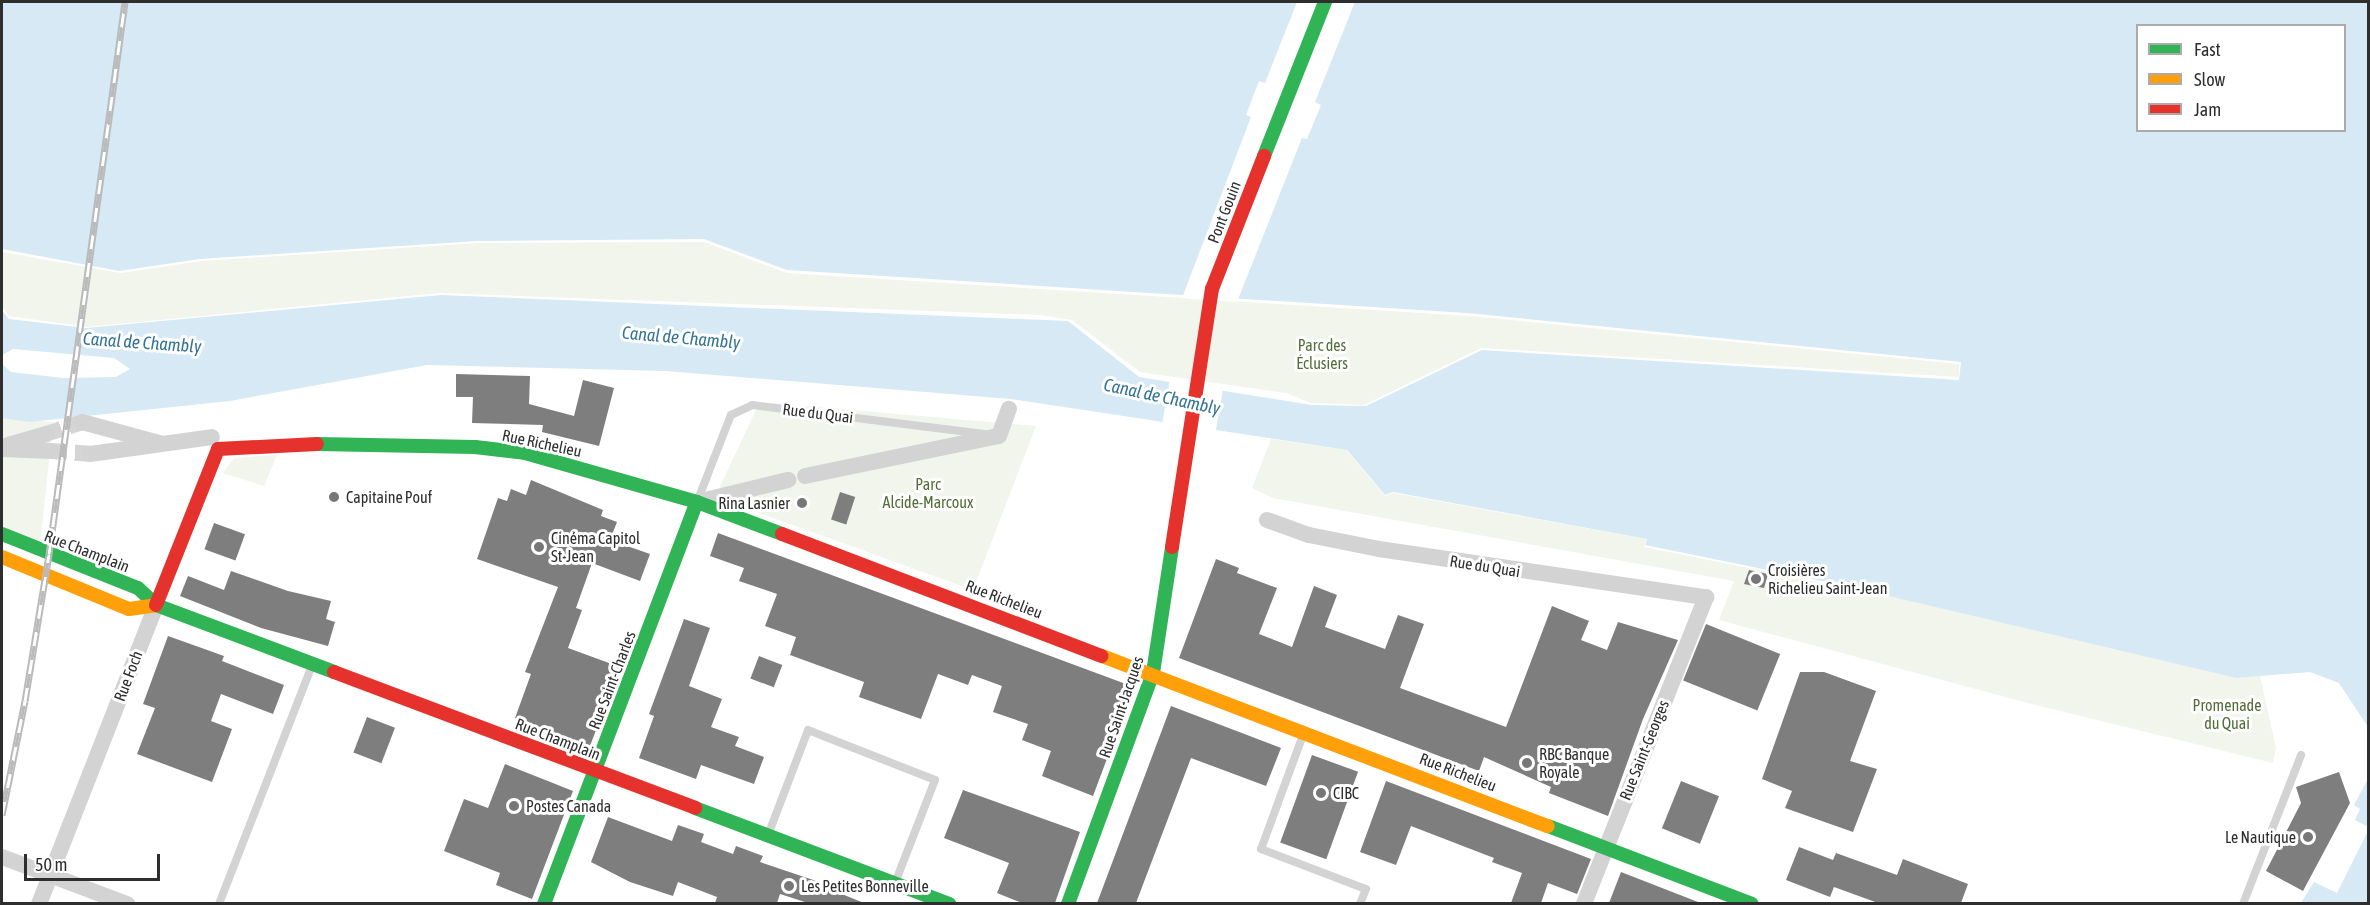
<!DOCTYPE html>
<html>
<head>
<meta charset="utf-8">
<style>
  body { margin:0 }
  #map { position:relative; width:2370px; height:905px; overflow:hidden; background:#fff; font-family:"Asap Condensed",sans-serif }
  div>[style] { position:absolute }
  .green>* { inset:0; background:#f1f5eb }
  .water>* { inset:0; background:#d6e9f4 }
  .pier>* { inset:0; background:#fff; transform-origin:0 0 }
  .building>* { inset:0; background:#7e7e7e; transform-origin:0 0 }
  .street-tunnel>* { height:16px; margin-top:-8px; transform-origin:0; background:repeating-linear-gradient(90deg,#d5d5d5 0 16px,transparent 0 24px) }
  .lane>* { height:8px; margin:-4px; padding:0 4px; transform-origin:4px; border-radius:4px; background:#d3d3d3 }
  .street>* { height:16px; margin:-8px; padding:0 8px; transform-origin:8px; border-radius:8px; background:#d3d3d3 }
  .fast>* { height:14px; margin:-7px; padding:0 7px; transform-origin:7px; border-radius:7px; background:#30b455 }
  .slow>* { height:14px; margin:-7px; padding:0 7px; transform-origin:7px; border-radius:7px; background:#ff9f0a }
  .jam>* { height:14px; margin:-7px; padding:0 7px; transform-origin:7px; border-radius:7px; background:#e5322d }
  .rail>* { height:7px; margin-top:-3.5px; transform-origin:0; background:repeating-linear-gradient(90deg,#fff 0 14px,#bababa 0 28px); box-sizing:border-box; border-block:2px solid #bababa }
  .dots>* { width:16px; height:16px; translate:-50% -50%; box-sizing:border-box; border:3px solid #fff; border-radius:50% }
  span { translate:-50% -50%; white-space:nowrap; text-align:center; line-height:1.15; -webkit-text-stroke:6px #fff; paint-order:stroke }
  .street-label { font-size:16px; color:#2e2e2e }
  .park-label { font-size:16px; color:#526e37 }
  .poi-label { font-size:16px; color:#2e2e2e }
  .left { translate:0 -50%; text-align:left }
  .right { translate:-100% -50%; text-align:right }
  .water-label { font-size:18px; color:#347498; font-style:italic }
  .frame { position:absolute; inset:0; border:3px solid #2e2e2e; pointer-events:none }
  .legend { position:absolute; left:2136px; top:24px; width:210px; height:108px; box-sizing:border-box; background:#fff; border:2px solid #ababab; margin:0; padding:8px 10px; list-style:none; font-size:18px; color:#2e2e2e }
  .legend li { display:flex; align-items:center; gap:12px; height:30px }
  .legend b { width:30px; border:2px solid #ababab }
  .scale { position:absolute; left:24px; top:854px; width:136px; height:27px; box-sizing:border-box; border:3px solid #2e2e2e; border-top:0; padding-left:8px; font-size:18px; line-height:21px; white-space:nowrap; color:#2e2e2e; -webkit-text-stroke:4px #fff; paint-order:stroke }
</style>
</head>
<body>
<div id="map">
  <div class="green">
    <i style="clip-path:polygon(704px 242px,787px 273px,1469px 316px,1959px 364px,1959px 377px,1481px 348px,1364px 405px,1311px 403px,1286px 393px,1140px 372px,1072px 320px,1040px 315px,439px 293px,87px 327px,9px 316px,2px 306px,2px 252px,121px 273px,202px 261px,479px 243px)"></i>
    <i style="clip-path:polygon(772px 403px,1036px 426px,973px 590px,715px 497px,756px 410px)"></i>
    <i style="clip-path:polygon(2px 418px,53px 422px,40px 546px,2px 530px)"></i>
    <i style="clip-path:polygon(1271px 439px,1346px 450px,1385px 496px,1393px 493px,1646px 539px,1644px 547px,1898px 598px,2236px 678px,2260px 676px,2276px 748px,2273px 763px,2028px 703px,1719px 620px,1734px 581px,1273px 498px,1252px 488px)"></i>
    <i style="clip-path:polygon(277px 455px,264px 486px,223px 473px,234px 458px)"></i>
  </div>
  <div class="water">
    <i style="clip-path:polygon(evenodd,2px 2px,2368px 2px,2368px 727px,2339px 683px,2310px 672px,2236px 678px,1842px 585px,1645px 545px,1647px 539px,1393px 492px,1385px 495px,1347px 450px,1011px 399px,665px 371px,427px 365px,230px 401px,29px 422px,2px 418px,2px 364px,11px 372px,63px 378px,116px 377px,130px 369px,114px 358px,13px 349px,2px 355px,2px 310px,9px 319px,86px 328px,441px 295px,1068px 321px,1139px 377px,1311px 405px,1366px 406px,1482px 350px,1959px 380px,1961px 362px,1467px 313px,787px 270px,704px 239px,477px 241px,200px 259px,119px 271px,2px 249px,2px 2px,2138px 26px,2344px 26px,2344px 130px,2138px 130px,2138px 26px)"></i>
    <i style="clip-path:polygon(2368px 779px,2368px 827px,2355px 820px,2360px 809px,2354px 805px)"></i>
    <i style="clip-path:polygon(2368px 831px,2368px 903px,2301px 903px,2314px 882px,2337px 893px)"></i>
  </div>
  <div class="pier">
    <i style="clip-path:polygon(1297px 2px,1355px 2px,1315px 102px,1321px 105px,1307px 139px,1302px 138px,1237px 302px,1182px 298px,1251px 117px,1246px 115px,1259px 81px,1265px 83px)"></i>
    <i style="left:1170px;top:379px;width:54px;height:47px;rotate:10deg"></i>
  </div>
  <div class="building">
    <i style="clip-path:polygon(456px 374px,530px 376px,529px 404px,574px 416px,583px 380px,614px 388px,599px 446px,542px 432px,543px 425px,472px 423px,473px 397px,456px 397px)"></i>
    <i style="clip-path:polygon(531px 480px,603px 510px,601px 516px,617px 522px,610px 540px,650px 554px,640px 581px,592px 563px,576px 608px,582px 610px,568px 648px,620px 667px,590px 746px,515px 718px,531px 674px,525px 672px,558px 587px,477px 559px,498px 498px,507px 501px,511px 489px,526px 495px)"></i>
    <i style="left:840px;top:492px;width:16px;height:29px;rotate:18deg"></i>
    <i style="left:214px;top:523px;width:33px;height:28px;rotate:20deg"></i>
    <i style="clip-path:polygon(718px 533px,1134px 687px,1093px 796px,1042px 776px,1051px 751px,1022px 740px,1028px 724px,993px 712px,1002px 686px,972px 675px,968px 685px,938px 674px,921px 719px,859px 697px,864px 682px,790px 655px,796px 637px,765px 626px,777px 594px,739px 581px,744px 568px,710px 556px)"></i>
    <i style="clip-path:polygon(1216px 559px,1239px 568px,1237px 573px,1277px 588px,1259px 634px,1292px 647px,1314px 586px,1337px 595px,1325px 627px,1385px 649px,1398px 615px,1424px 624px,1400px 688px,1506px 727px,1552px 606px,1589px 621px,1581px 640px,1607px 650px,1618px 622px,1678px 640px,1643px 719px,1608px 816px,1549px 793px,1551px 787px,1484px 757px,1479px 771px,1179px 658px)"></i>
    <i style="clip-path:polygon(1749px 570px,1768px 574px,1764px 588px,1744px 584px)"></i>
    <i style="clip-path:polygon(231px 571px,288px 591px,331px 601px,326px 619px,335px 622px,328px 646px,261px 628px,180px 596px,188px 576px,224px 590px)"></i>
    <i style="clip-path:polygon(684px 619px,710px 628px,689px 686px,722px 699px,711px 727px,739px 737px,735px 746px,764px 757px,754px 784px,701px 765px,696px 779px,639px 758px,654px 716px,649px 714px)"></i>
    <i style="left:1706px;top:624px;width:80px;height:61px;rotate:22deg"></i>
    <i style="clip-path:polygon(168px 636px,224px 656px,222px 661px,284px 685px,273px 714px,221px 694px,211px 721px,232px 729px,212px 782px,137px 754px,155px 708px,143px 704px)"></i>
    <i style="left:759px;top:656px;width:25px;height:24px;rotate:21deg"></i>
    <i style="clip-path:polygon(1800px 672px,1824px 672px,1876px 691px,1850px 761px,1877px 769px,1853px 832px,1785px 808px,1792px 791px,1762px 779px)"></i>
    <i style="clip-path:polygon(1171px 706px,1281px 748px,1266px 786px,1191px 758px,1136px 903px,1097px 903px)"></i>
    <i style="left:367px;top:717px;width:30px;height:38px;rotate:21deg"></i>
    <i style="left:1312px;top:755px;width:49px;height:93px;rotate:20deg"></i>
    <i style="clip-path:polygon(505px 764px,573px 791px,532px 899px,496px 885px,500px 873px,444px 851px,464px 799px,488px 808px)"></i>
    <i style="clip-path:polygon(2339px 772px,2350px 803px,2303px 891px,2266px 871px,2301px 803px,2296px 787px)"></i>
    <i style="clip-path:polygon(1386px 781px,1591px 859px,1577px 894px,1548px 883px,1541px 903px,1511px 903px,1522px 873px,1492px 862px,1494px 858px,1411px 826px,1396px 865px,1360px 852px)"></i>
    <i style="left:1681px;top:781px;width:41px;height:51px;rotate:22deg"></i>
    <i style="clip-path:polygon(963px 790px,1080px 832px,1055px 903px,1022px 903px,997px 893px,1009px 863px,944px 838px)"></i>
    <i style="clip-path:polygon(608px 817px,672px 841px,678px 825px,704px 834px,701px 842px,733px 854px,736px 846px,763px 856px,760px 862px,828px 885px,827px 888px,864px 903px,808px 903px,780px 894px,777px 903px,715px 903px,717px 897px,678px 882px,673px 896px,630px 882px,591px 862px)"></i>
    <i style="clip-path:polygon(1799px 847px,1833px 860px,1836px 853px,1897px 875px,1903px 859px,1968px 884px,1961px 903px,1878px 903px,1834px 887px,1830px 897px,1786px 880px)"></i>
    <i style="clip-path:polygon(1621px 872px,1698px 902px,1698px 903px,1609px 903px)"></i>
  </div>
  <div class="street-tunnel">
    <i style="left:46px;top:434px;width:38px;rotate:-18deg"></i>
    <i style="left:51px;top:451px;width:39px;rotate:4deg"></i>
  </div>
  <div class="lane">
    <i style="left:697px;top:502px;width:93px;rotate:-68.7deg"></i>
    <i style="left:731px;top:415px;width:23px;rotate:-25deg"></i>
    <i style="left:752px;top:405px;width:234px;rotate:7.1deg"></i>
    <i style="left:1303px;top:735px;width:121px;rotate:110.2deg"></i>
    <i style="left:1261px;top:849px;width:112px;rotate:20.9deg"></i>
    <i style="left:1366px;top:889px;width:16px;rotate:112deg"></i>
    <i style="left:768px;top:835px;width:112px;rotate:-69.1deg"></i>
    <i style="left:808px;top:730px;width:136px;rotate:21.5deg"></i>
    <i style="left:935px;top:780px;width:110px;rotate:111.2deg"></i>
    <i style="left:219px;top:904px;width:256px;rotate:-68.7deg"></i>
    <i style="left:2243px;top:904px;width:160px;rotate:-68.7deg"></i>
  </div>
  <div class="street">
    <i style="left:82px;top:422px;width:81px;rotate:15.1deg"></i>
    <i style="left:8px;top:445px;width:40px;rotate:-16deg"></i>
    <i style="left:2px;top:449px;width:49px;rotate:2.3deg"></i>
    <i style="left:90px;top:454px;width:123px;rotate:-7.9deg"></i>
    <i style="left:805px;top:476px;width:198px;rotate:-11.7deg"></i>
    <i style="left:999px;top:436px;width:29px;rotate:-70deg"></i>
    <i style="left:697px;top:502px;width:94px;rotate:-13.6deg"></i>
    <i style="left:1267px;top:520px;width:45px;rotate:19.7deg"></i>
    <i style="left:1309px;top:535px;width:71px;rotate:11.3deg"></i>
    <i style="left:1379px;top:549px;width:331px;rotate:8.4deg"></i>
    <i style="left:1706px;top:597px;width:330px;rotate:111.7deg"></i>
    <i style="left:2px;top:857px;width:134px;rotate:20.6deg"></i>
    <i style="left:39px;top:904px;width:321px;rotate:-68.6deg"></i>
  </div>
  <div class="fast">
    <i style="left:1264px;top:156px;width:166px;rotate:-68.4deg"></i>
    <i style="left:317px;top:444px;width:158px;rotate:1.1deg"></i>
    <i style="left:475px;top:447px;width:50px;rotate:6.8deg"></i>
    <i style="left:525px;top:453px;width:179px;rotate:15.9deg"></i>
    <i style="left:697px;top:502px;width:91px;rotate:20.6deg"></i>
    <i style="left:2px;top:534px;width:146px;rotate:21.7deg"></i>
    <i style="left:138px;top:588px;width:25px;rotate:43deg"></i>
    <i style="left:156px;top:605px;width:190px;rotate:20.6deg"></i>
    <i style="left:695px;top:808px;width:272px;rotate:20.7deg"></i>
    <i style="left:1548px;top:826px;width:218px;rotate:20.9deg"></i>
    <i style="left:544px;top:904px;width:430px;rotate:-69.2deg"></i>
    <i style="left:1068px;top:904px;width:246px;rotate:-69.8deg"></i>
    <i style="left:1153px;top:673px;width:127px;rotate:-81.4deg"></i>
  </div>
  <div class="slow">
    <i style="left:2px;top:557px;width:137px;rotate:22.3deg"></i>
    <i style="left:129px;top:609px;width:27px;rotate:-8deg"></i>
    <i style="left:1102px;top:656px;width:477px;rotate:20.9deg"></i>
  </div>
  <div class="jam">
    <i style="left:782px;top:534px;width:342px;rotate:20.9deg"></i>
    <i style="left:1172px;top:547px;width:261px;rotate:-81.2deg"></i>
    <i style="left:1212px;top:289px;width:143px;rotate:-68.6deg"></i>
    <i style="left:156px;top:605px;width:168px;rotate:-68.3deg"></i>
    <i style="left:218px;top:449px;width:99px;rotate:-2.9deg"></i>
    <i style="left:334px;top:672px;width:386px;rotate:20.6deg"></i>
  </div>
  <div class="rail">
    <i style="left:2px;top:815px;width:116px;rotate:-78.6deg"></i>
    <i style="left:25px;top:701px;width:149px;rotate:-80.7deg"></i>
    <i style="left:49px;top:554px;width:557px;rotate:-82.16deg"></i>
  </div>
  <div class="dots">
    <i style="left:334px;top:497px;background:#777"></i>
    <i style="left:802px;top:503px;background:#777"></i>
    <i style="left:539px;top:547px;background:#777"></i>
    <i style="left:1756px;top:579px;background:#777"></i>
    <i style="left:1527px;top:763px;background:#777"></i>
    <i style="left:1321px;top:793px;background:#777"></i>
    <i style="left:514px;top:806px;background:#777"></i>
    <i style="left:2308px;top:837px;background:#777"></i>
    <i style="left:789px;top:886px;background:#777"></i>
  </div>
  <div class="street-label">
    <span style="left:1224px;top:212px;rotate:-69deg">Pont Gouin</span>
    <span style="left:818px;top:413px;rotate:7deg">Rue du Quai</span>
    <span style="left:542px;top:443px;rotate:12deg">Rue Richelieu</span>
    <span style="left:87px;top:551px;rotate:21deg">Rue Champlain</span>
    <span style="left:1485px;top:566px;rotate:9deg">Rue du Quai</span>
    <span style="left:1004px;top:599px;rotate:21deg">Rue Richelieu</span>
    <span style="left:128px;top:676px;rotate:-69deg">Rue Foch</span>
    <span style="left:612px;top:680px;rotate:-69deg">Rue Saint-Charles</span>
    <span style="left:1121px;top:707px;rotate:-71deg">Rue Saint-Jacques</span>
    <span style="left:558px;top:739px;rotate:21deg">Rue Champlain</span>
    <span style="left:1644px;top:750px;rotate:-68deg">Rue Saint-Georges</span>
    <span style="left:1458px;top:772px;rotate:21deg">Rue Richelieu</span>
  </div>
  <div class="park-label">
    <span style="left:1322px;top:354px">Parc des<br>Éclusiers</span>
    <span style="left:928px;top:493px">Parc<br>Alcide-Marcoux</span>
    <span style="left:2227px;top:714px">Promenade<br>du Quai</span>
  </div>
  <div class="poi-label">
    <span class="left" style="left:346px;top:497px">Capitaine Pouf</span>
    <span class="right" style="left:790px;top:503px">Rina Lasnier</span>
    <span class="left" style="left:551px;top:547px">Cinéma Capitol<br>St-Jean</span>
    <span class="left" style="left:1768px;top:579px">Croisières<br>Richelieu Saint-Jean</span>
    <span class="left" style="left:1539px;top:763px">RBC Banque<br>Royale</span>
    <span class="left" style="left:1333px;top:793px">CIBC</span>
    <span class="left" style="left:526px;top:806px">Postes Canada</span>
    <span class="right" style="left:2296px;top:837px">Le Nautique</span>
    <span class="left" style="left:801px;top:886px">Les Petites Bonneville</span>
  </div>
  <div class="water-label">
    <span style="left:681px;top:338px;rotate:5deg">Canal de Chambly</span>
    <span style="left:142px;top:343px;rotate:4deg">Canal de Chambly</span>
    <span style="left:1162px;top:397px;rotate:12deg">Canal de Chambly</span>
  </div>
  <div class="frame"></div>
  <ul class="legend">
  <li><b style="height:8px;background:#30b455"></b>Fast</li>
  <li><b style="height:8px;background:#ff9f0a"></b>Slow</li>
  <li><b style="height:8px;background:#e5322d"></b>Jam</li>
  </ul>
  <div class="scale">50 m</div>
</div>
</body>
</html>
